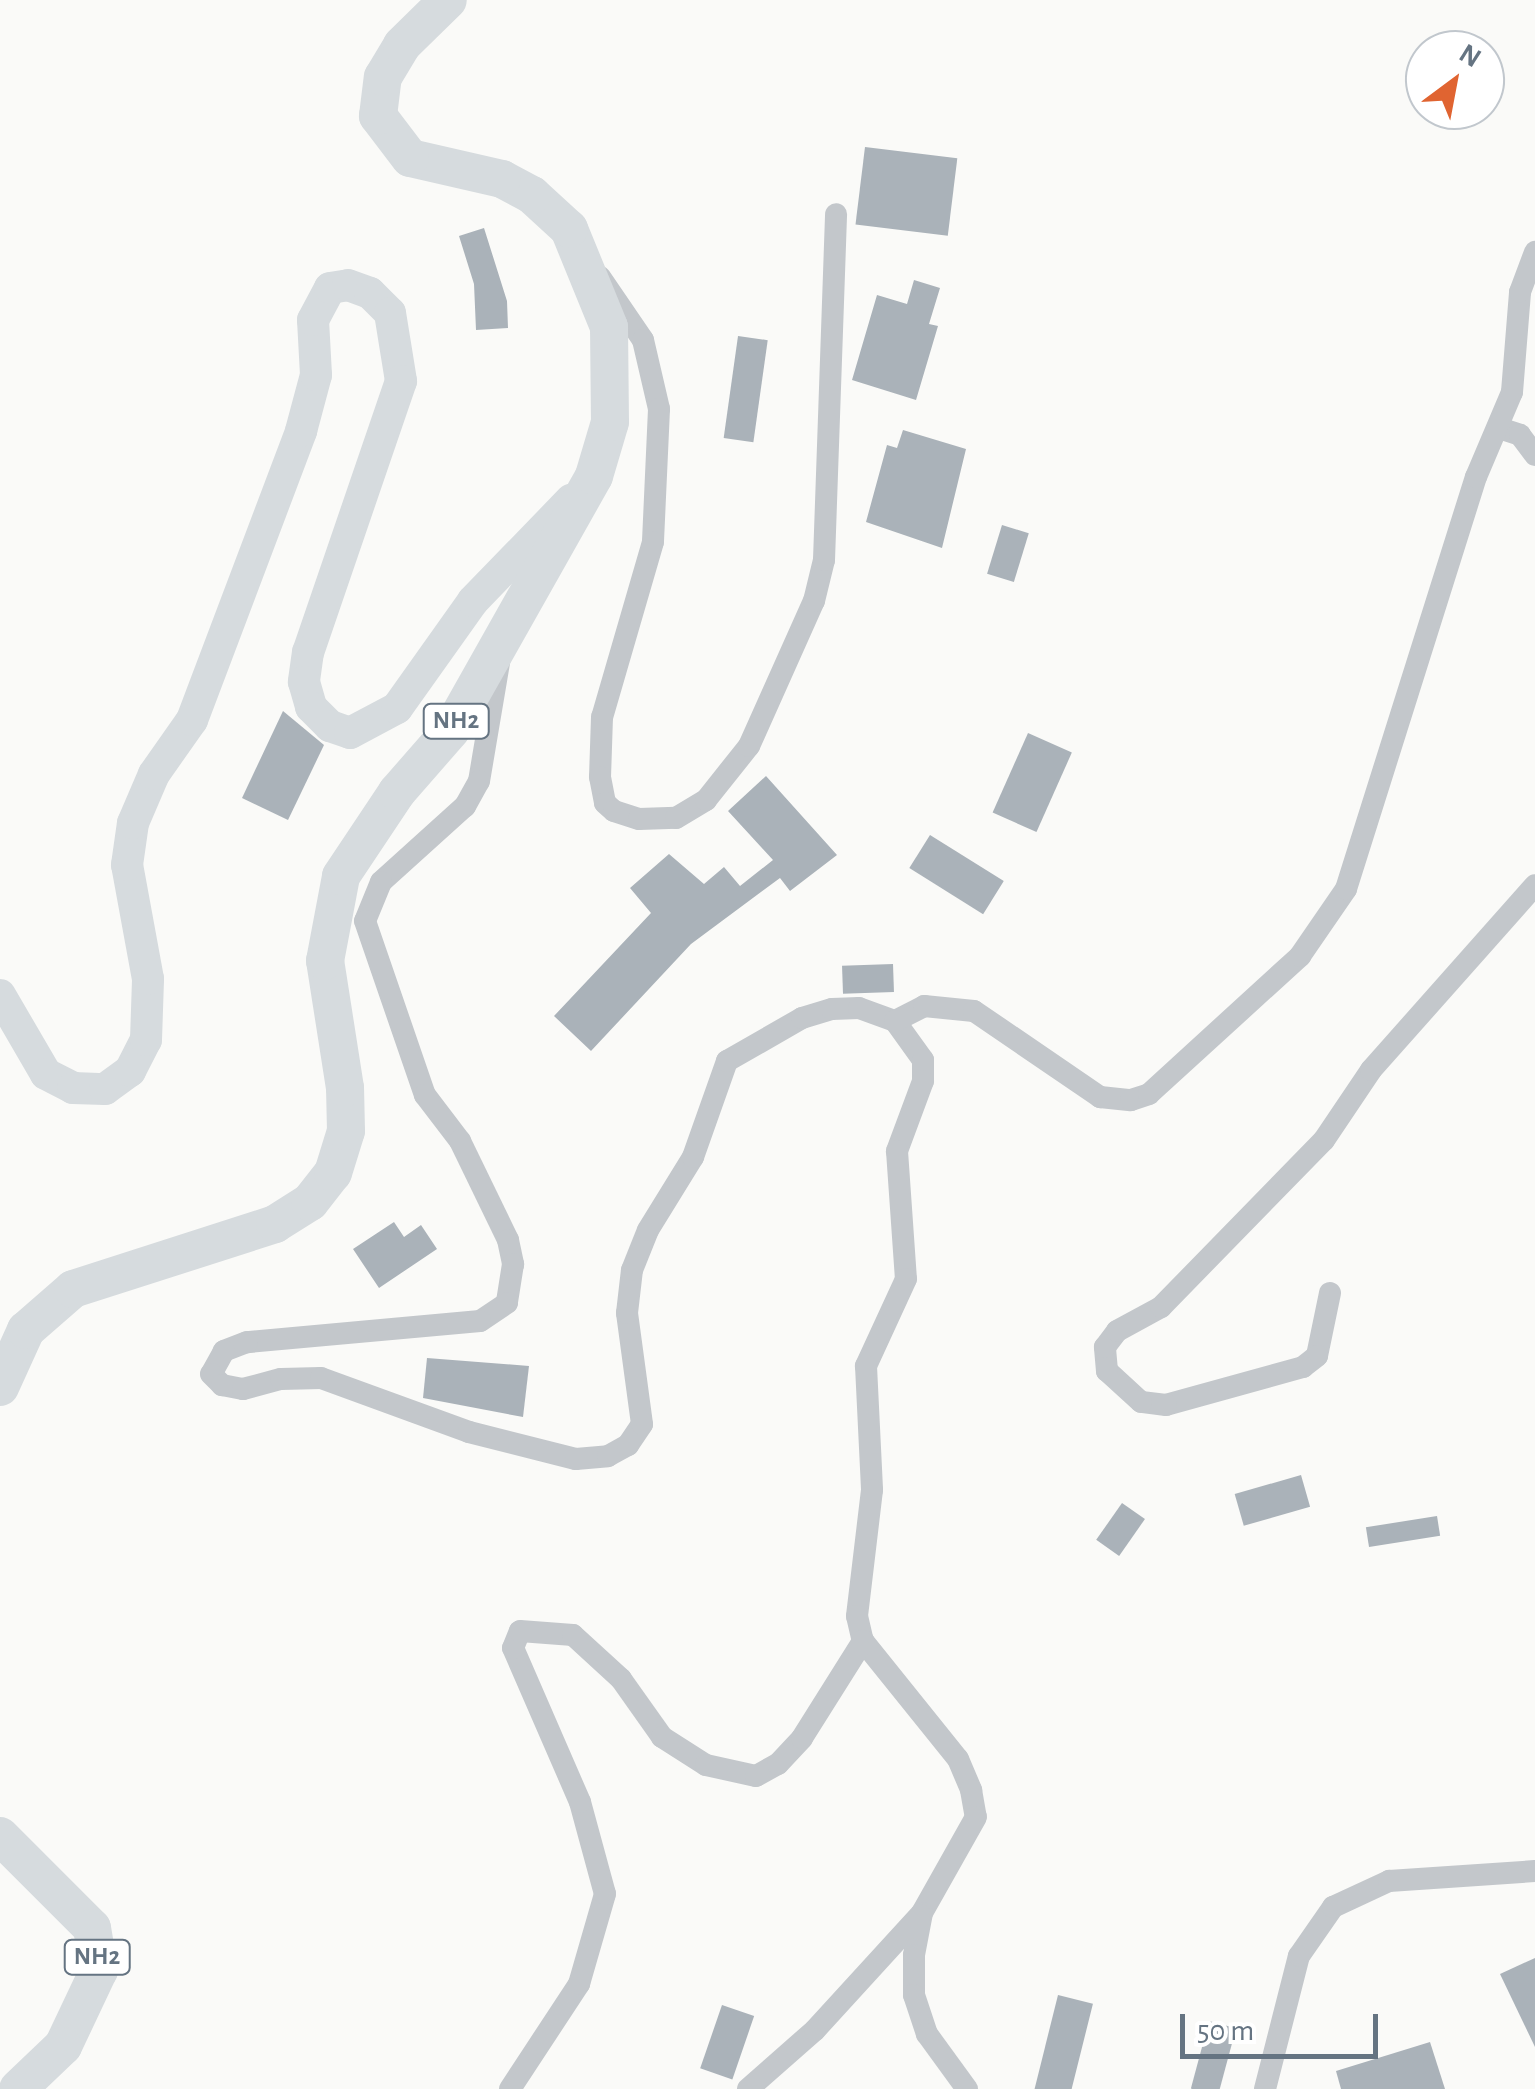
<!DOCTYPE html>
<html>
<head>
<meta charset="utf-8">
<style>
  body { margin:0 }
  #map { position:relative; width:1535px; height:2089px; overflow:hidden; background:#fafaf8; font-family:"Alegreya Sans",sans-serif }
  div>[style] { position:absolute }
  .building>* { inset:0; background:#aab2b9; transform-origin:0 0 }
  .minor>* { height:22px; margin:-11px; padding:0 11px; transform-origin:11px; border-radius:11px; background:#c3c7cb }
  .secondary>* { height:32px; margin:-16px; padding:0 16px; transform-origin:16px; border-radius:16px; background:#d6dbde }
  .trunk>* { height:38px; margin:-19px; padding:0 19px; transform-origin:19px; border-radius:19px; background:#d6dbde }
  span { translate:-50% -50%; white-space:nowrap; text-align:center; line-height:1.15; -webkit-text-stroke:10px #fff; paint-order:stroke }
  .shield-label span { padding:2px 8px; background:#fff; border:2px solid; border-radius:8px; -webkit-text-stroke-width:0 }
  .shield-label { font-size:25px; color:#657482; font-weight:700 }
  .north { position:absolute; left:1405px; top:30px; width:100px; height:100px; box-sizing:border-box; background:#fff; border:2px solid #c1c7cd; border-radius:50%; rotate:32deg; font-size:28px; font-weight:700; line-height:40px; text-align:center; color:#657482 }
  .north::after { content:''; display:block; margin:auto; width:35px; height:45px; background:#e06431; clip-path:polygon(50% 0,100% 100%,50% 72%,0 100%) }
  .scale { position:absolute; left:1180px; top:2014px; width:198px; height:45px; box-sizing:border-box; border:5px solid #657482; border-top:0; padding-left:12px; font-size:30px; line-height:35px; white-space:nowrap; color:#657482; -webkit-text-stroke:8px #fff; paint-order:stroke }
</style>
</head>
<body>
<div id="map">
  <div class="building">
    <i style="left:865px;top:147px;width:93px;height:78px;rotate:7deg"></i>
    <i style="clip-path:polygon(484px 228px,507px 301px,508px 328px,476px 330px,474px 284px,459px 236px)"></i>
    <i style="clip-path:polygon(914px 280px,940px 288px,929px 324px,938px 326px,916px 400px,852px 380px,877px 295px,907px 304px)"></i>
    <i style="left:738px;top:336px;width:30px;height:103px;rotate:8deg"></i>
    <i style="clip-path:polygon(903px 430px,966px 449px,942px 548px,866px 522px,887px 445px,897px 448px)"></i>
    <i style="left:1002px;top:525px;width:28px;height:51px;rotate:17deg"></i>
    <i style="clip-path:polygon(283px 711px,324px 745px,288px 820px,242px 798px)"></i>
    <i style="left:1028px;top:733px;width:48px;height:87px;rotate:24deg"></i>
    <i style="clip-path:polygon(766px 776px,837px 855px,790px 891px,780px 878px,691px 944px,591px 1051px,554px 1016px,651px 913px,630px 888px,669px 854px,704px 884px,724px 867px,740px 886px,773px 860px,728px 811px)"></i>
    <i style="left:930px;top:835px;width:87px;height:39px;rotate:32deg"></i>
    <i style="left:893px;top:964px;width:28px;height:51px;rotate:88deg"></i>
    <i style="clip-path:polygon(394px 1222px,404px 1237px,421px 1225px,437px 1249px,379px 1288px,353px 1249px)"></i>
    <i style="clip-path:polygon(427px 1358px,529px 1366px,523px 1417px,423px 1398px)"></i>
    <i style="left:1301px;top:1475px;width:33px;height:69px;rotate:74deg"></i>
    <i style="left:1122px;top:1503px;width:28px;height:45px;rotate:35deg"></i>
    <i style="left:1437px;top:1516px;width:20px;height:72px;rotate:81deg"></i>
    <i style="clip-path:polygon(1535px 1958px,1535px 2047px,1500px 1974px)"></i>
    <i style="left:1058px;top:1995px;width:36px;height:97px;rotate:14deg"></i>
    <i style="left:722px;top:2005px;width:34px;height:67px;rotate:19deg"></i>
    <i style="left:1209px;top:2021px;width:28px;height:70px;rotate:15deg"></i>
    <i style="clip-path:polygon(1430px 2042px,1445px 2089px,1341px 2089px,1336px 2071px)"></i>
  </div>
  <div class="minor">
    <i style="left:600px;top:277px;width:76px;rotate:55.7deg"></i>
    <i style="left:643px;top:340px;width:71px;rotate:76.9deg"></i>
    <i style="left:659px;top:409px;width:133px;rotate:92.6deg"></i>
    <i style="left:653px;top:542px;width:182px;rotate:106.2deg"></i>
    <i style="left:602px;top:717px;width:60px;rotate:91.9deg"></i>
    <i style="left:600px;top:777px;width:26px;rotate:79deg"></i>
    <i style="left:605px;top:803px;width:12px;rotate:42deg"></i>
    <i style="left:614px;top:811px;width:26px;rotate:18deg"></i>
    <i style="left:639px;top:819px;width:37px;rotate:-2deg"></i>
    <i style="left:676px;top:818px;width:35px;rotate:-31deg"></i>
    <i style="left:706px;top:800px;width:69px;rotate:-51.5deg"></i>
    <i style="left:749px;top:746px;width:159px;rotate:-65.9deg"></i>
    <i style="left:814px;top:601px;width:42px;rotate:-76.3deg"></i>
    <i style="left:824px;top:560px;width:346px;rotate:-88deg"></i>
    <i style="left:1499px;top:428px;width:22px;rotate:18deg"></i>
    <i style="left:1520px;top:435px;width:25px;rotate:53deg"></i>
    <i style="left:500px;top:657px;width:126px;rotate:99.6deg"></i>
    <i style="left:479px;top:781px;width:29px;rotate:119deg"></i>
    <i style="left:465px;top:806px;width:113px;rotate:137.9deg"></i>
    <i style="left:381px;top:882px;width:42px;rotate:112.3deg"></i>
    <i style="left:365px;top:921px;width:184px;rotate:71deg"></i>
    <i style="left:425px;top:1095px;width:58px;rotate:52.7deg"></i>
    <i style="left:460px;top:1141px;width:110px;rotate:64.1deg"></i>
    <i style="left:508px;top:1240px;width:25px;rotate:78deg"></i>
    <i style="left:513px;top:1264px;width:39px;rotate:99deg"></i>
    <i style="left:507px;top:1303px;width:32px;rotate:146deg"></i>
    <i style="left:480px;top:1321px;width:234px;rotate:174.8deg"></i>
    <i style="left:247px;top:1342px;width:25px;rotate:159deg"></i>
    <i style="left:224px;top:1351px;width:26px;rotate:119deg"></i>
    <i style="left:211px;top:1374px;width:16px;rotate:45deg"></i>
    <i style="left:222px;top:1385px;width:21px;rotate:11deg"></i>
    <i style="left:243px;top:1389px;width:39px;rotate:-15deg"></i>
    <i style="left:281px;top:1379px;width:40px;rotate:-1.4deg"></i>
    <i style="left:321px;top:1378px;width:158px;rotate:20deg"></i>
    <i style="left:469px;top:1432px;width:110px;rotate:14.2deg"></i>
    <i style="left:576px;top:1459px;width:32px;rotate:-5deg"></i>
    <i style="left:608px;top:1456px;width:23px;rotate:-29deg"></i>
    <i style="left:628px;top:1445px;width:25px;rotate:-56deg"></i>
    <i style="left:642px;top:1424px;width:112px;rotate:-97.7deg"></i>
    <i style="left:627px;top:1313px;width:43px;rotate:-83.4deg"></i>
    <i style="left:632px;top:1270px;width:43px;rotate:-68.2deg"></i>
    <i style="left:648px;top:1230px;width:86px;rotate:-58.3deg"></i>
    <i style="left:693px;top:1157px;width:102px;rotate:-70.5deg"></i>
    <i style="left:727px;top:1061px;width:86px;rotate:-29.8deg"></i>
    <i style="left:802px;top:1018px;width:31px;rotate:-17deg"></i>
    <i style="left:832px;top:1009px;width:27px;rotate:-2deg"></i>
    <i style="left:859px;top:1008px;width:38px;rotate:20deg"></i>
    <i style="left:895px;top:1021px;width:48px;rotate:54.3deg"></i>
    <i style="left:923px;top:1060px;width:21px;rotate:90deg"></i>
    <i style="left:923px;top:1081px;width:75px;rotate:110.4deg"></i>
    <i style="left:897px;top:1151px;width:128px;rotate:86deg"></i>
    <i style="left:906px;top:1279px;width:96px;rotate:114.7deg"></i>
    <i style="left:866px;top:1366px;width:124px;rotate:87.2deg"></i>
    <i style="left:872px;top:1490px;width:127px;rotate:96.8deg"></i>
    <i style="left:857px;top:1616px;width:26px;rotate:77deg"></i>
    <i style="left:863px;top:1641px;width:151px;rotate:51.2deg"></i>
    <i style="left:958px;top:1759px;width:34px;rotate:67deg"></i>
    <i style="left:971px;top:1790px;width:27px;rotate:80deg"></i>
    <i style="left:976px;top:1817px;width:110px;rotate:119.4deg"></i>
    <i style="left:922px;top:1913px;width:43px;rotate:100.8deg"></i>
    <i style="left:914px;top:1955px;width:40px;rotate:90deg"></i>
    <i style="left:914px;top:1995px;width:41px;rotate:71.6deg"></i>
    <i style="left:927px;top:2034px;width:68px;rotate:54deg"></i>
    <i style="left:895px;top:1021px;width:33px;rotate:-27deg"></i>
    <i style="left:924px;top:1006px;width:50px;rotate:5.7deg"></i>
    <i style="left:974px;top:1011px;width:153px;rotate:34.3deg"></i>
    <i style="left:1100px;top:1097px;width:31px;rotate:6deg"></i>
    <i style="left:1131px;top:1100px;width:19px;rotate:-18deg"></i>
    <i style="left:1149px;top:1094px;width:205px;rotate:-42.4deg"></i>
    <i style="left:1300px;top:956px;width:81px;rotate:-55.5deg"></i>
    <i style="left:1346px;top:889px;width:432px;rotate:-72.5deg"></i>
    <i style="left:1476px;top:477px;width:92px;rotate:-67deg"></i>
    <i style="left:1512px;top:392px;width:100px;rotate:-85.4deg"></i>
    <i style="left:1520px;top:292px;width:43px;rotate:-69.4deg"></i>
    <i style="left:1330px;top:1293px;width:64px;rotate:101.7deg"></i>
    <i style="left:1317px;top:1356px;width:18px;rotate:142deg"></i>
    <i style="left:1303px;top:1367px;width:142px;rotate:164.5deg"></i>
    <i style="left:1166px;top:1405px;width:25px;rotate:-173deg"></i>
    <i style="left:1141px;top:1402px;width:46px;rotate:-137.6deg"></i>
    <i style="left:1107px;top:1371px;width:24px;rotate:-95deg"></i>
    <i style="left:1105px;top:1347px;width:20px;rotate:-53deg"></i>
    <i style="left:1117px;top:1331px;width:50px;rotate:-28.6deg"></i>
    <i style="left:1161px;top:1307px;width:233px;rotate:-45.7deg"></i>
    <i style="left:1324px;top:1140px;width:84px;rotate:-56.1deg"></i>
    <i style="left:1371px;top:1070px;width:247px;rotate:-48.4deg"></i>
    <i style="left:510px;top:2089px;width:126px;rotate:-56.7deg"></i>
    <i style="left:579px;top:1984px;width:94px;rotate:-73.9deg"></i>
    <i style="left:605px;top:1894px;width:95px;rotate:-105.2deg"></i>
    <i style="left:580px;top:1802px;width:168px;rotate:-113.5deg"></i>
    <i style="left:513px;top:1648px;width:18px;rotate:-68deg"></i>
    <i style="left:520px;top:1631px;width:53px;rotate:4.3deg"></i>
    <i style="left:573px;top:1635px;width:65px;rotate:42.5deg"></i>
    <i style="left:621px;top:1679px;width:71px;rotate:54.7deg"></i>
    <i style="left:662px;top:1737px;width:52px;rotate:32.5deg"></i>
    <i style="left:706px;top:1765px;width:51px;rotate:12.4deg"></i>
    <i style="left:756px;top:1776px;width:25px;rotate:-29deg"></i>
    <i style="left:778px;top:1764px;width:35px;rotate:-47deg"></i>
    <i style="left:802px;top:1738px;width:115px;rotate:-57.8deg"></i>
    <i style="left:748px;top:2089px;width:89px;rotate:-41.4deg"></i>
    <i style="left:815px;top:2030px;width:156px;rotate:-47.6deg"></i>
    <i style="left:1265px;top:2089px;width:137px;rotate:-75.7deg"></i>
    <i style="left:1299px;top:1956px;width:60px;rotate:-55.2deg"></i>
    <i style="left:1333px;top:1907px;width:62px;rotate:-24.9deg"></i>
    <i style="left:1389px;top:1881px;width:146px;rotate:-3.9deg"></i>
  </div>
  <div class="secondary">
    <i style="left:0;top:995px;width:91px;rotate:59.8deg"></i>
    <i style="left:46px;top:1074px;width:30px;rotate:27deg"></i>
    <i style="left:73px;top:1088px;width:32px;rotate:2deg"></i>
    <i style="left:105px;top:1089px;width:31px;rotate:-36deg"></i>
    <i style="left:130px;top:1071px;width:35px;rotate:-63deg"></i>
    <i style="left:146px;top:1040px;width:61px;rotate:-88.1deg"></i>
    <i style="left:148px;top:979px;width:116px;rotate:-100.4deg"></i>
    <i style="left:127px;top:865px;width:42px;rotate:-81.9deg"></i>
    <i style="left:133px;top:823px;width:53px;rotate:-66.8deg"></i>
    <i style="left:154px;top:774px;width:66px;rotate:-54.9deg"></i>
    <i style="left:192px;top:720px;width:309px;rotate:-69.3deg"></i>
    <i style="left:301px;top:431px;width:58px;rotate:-75deg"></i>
    <i style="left:316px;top:375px;width:55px;rotate:-93.1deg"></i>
    <i style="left:313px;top:320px;width:36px;rotate:-62deg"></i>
    <i style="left:330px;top:288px;width:18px;rotate:-9deg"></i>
    <i style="left:348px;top:285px;width:23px;rotate:20deg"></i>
    <i style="left:370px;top:293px;width:28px;rotate:45deg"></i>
    <i style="left:390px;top:313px;width:69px;rotate:80.8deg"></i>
    <i style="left:401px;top:381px;width:287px;rotate:108.9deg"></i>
    <i style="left:308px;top:652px;width:30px;rotate:98deg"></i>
    <i style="left:304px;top:682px;width:26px;rotate:74deg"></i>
    <i style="left:311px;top:707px;width:27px;rotate:45deg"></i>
    <i style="left:330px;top:726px;width:21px;rotate:19deg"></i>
    <i style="left:350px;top:733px;width:53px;rotate:-28deg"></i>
    <i style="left:397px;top:708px;width:131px;rotate:-54.6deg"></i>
    <i style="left:473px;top:601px;width:141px;rotate:-45.9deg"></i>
  </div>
  <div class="trunk">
    <i style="left:0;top:1387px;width:63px;rotate:-65.5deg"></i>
    <i style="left:26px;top:1330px;width:62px;rotate:-41.1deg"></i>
    <i style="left:73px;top:1289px;width:212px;rotate:-17.8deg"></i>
    <i style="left:275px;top:1224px;width:41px;rotate:-32.2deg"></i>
    <i style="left:310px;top:1202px;width:37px;rotate:-52deg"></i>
    <i style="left:333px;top:1173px;width:44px;rotate:-72.8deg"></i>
    <i style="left:346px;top:1131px;width:43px;rotate:-91.3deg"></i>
    <i style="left:345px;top:1088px;width:129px;rotate:-98.9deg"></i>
    <i style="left:325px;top:961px;width:86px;rotate:-79.3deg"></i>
    <i style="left:341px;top:876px;width:101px;rotate:-56.3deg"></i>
    <i style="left:397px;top:792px;width:82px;rotate:-48.9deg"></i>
    <i style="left:451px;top:730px;width:291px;rotate:-60.6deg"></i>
    <i style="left:594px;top:476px;width:56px;rotate:-73.5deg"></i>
    <i style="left:610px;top:422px;width:95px;rotate:-90.6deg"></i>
    <i style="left:609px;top:327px;width:106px;rotate:-112.2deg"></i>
    <i style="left:569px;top:229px;width:50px;rotate:-137.4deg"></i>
    <i style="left:532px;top:195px;width:34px;rotate:-152deg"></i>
    <i style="left:502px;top:179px;width:94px;rotate:-167.1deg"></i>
    <i style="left:410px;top:158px;width:53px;rotate:-127.3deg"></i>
    <i style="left:378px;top:116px;width:39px;rotate:-83deg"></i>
    <i style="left:383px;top:77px;width:37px;rotate:-59deg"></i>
    <i style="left:402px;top:45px;width:64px;rotate:-44.4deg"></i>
    <i style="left:0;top:1836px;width:130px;rotate:45deg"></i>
    <i style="left:92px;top:1928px;width:43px;rotate:80.5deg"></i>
    <i style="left:99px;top:1970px;width:84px;rotate:115.3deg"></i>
    <i style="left:63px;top:2046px;width:62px;rotate:136.3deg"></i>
  </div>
  <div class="shield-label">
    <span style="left:456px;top:721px">NH2</span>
    <span style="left:97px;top:1957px">NH2</span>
  </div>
  <div class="north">N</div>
  <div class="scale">50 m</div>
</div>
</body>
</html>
